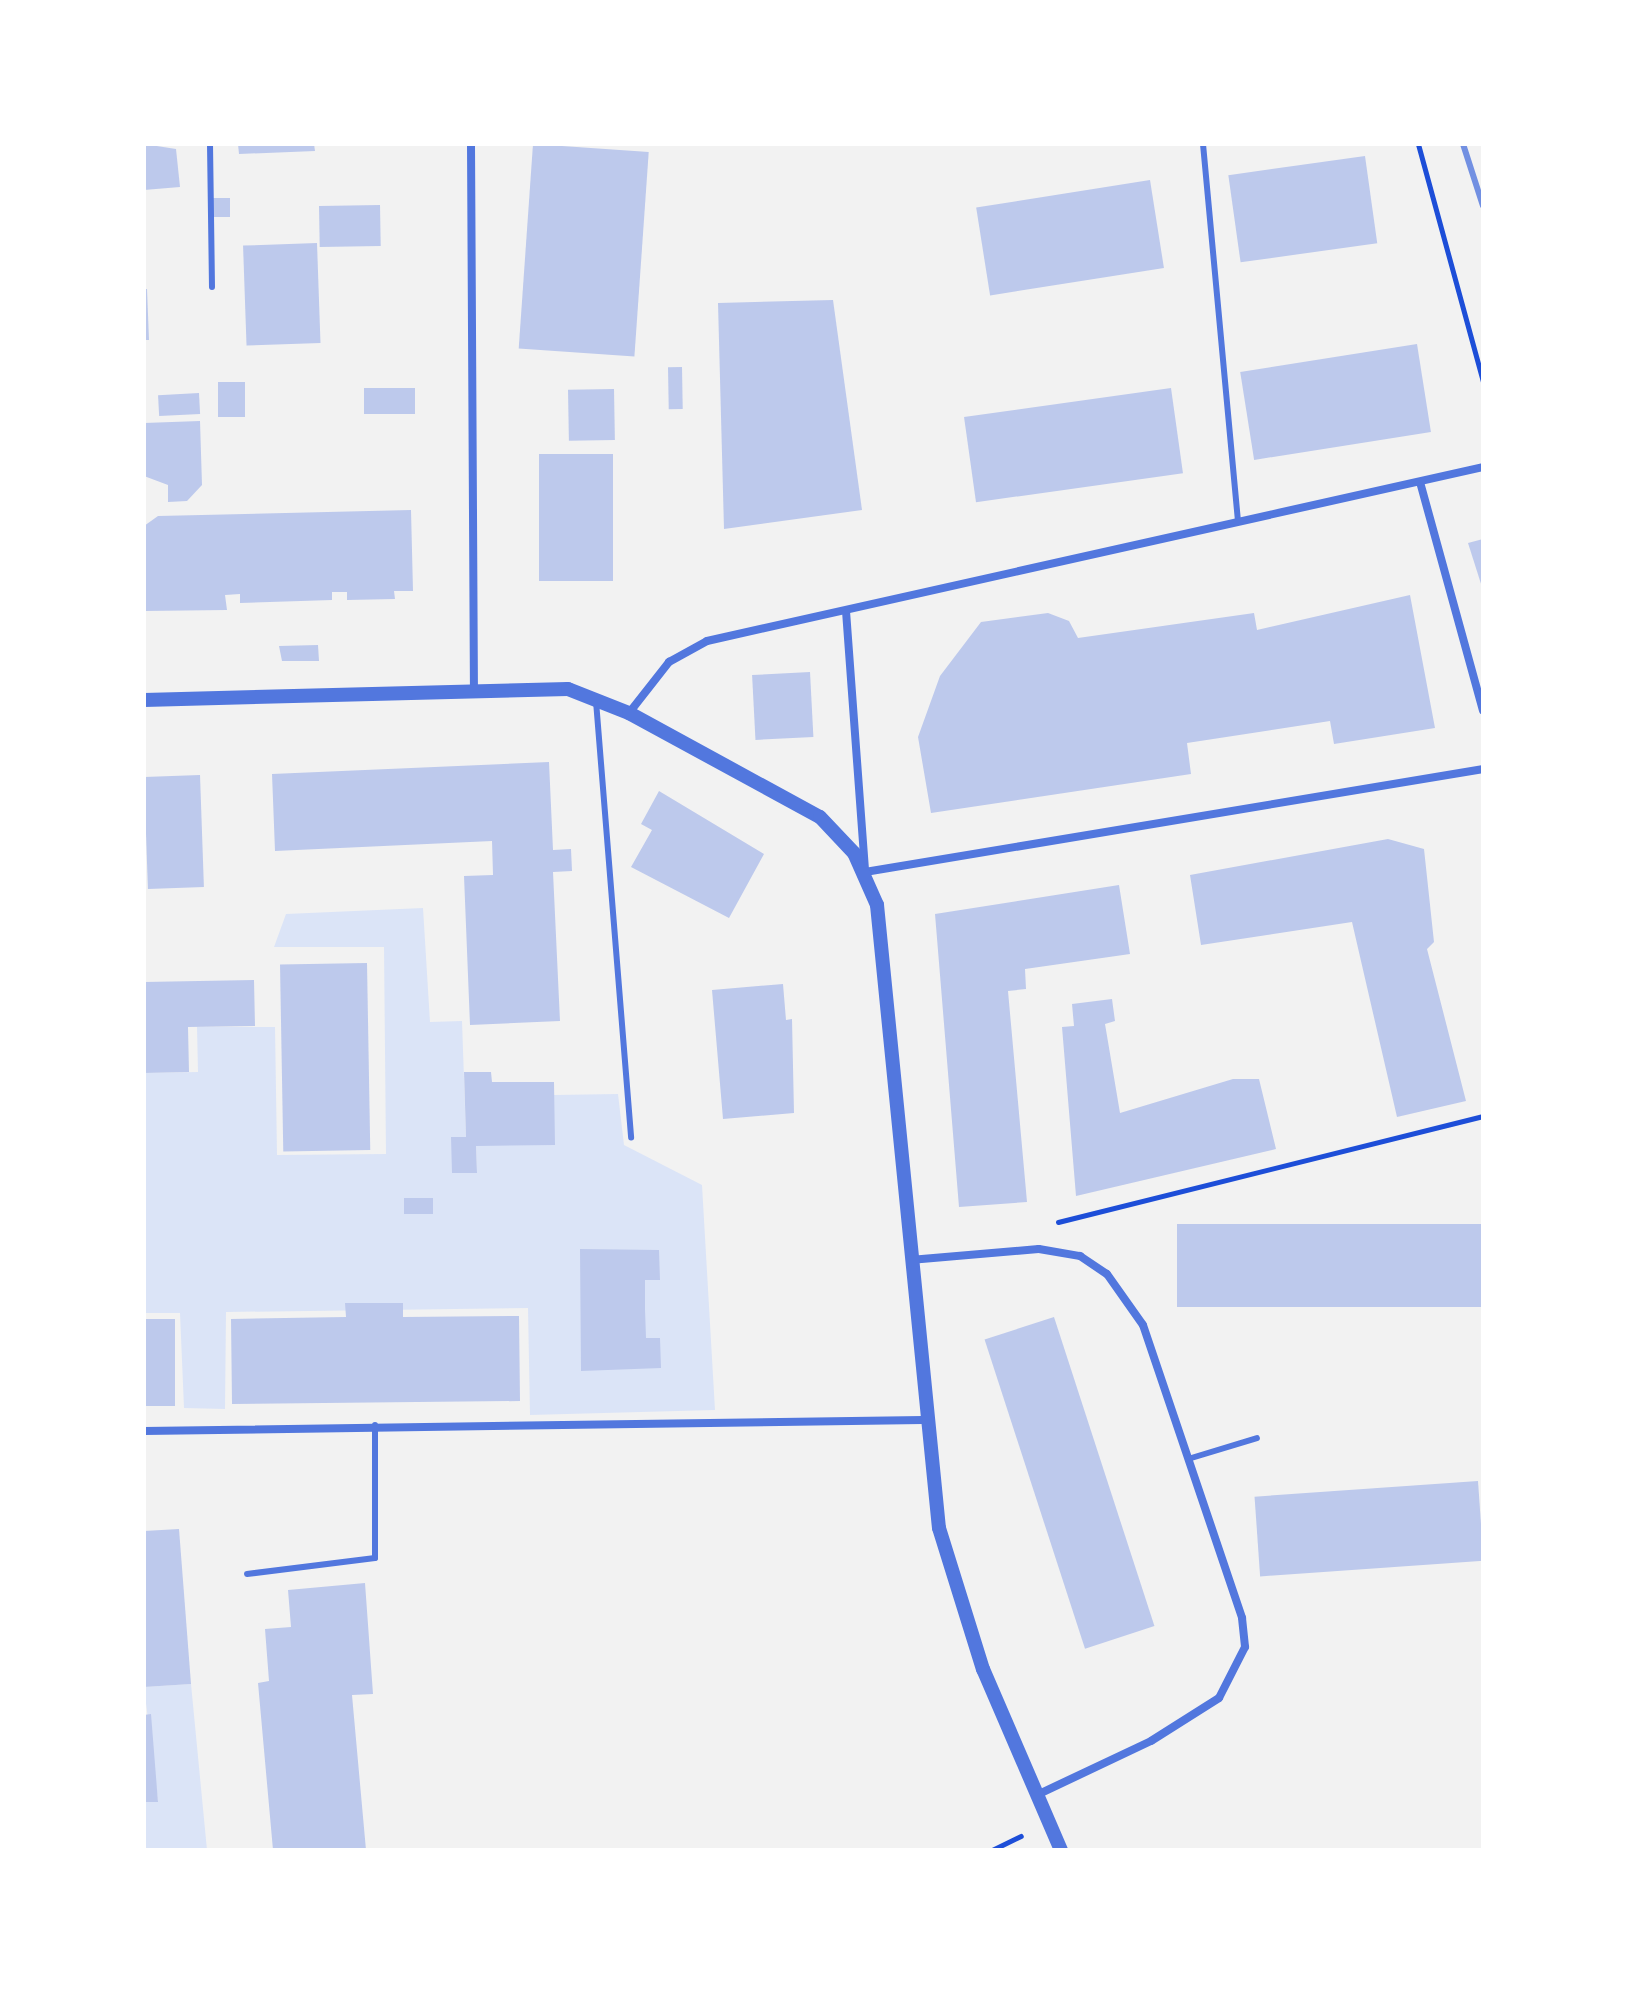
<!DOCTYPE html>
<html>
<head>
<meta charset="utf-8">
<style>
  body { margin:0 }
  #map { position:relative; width:1627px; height:1994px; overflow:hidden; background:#f2f2f2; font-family:Merriweather,serif }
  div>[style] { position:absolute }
  .green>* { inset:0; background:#dbe4f7 }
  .building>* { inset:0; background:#bdc9ec; transform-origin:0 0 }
  .path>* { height:5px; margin:-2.5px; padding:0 2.5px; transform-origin:2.5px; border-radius:2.5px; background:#1d4ed8 }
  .service>* { height:6px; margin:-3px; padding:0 3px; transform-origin:3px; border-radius:3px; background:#5277de }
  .minor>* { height:8px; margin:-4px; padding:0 4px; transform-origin:4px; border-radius:4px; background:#5277de }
  .tertiary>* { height:14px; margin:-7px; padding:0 7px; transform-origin:7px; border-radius:7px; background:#5277de }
  .rail>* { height:6px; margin:-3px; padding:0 3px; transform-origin:3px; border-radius:3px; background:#7290e2 }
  span { translate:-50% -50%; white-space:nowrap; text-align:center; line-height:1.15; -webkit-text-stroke:8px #fff; paint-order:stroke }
  .frame { position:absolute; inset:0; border:146px solid #fff; pointer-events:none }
</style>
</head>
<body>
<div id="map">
  <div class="green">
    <i style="clip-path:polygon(423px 908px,430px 1022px,462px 1021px,466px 1137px,477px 1173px,476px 1146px,554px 1095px,618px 1094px,624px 1145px,702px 1185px,715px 1410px,530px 1415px,528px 1308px,226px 1312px,225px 1409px,184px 1408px,180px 1313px,144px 1313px,144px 1073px,198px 1072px,197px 1027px,275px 1027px,277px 1155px,386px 1154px,384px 947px,274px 947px,286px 914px)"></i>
    <i style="clip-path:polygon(191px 1684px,207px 1850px,144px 1850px,144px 1802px,158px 1801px,144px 1687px)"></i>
  </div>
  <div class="building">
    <i style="clip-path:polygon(144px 144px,176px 149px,180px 187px,144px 190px)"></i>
    <i style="clip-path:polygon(238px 144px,314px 144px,315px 151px,239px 154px)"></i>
    <i style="left:533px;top:144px;width:116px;height:205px;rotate:4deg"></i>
    <i style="left:1365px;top:156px;width:88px;height:138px;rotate:82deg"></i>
    <i style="left:1150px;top:180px;width:89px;height:176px;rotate:81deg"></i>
    <i style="left:213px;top:198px;width:17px;height:19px"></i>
    <i style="left:380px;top:205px;width:41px;height:61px;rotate:89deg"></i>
    <i style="left:317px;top:243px;width:100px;height:74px;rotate:88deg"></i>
    <i style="clip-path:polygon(144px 289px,147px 289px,149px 340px,144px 340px)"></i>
    <i style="clip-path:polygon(833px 300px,862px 510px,724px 529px,718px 303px)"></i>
    <i style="left:1417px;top:344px;width:89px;height:179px;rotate:81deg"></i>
    <i style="left:682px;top:367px;width:42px;height:14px;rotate:89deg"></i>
    <i style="left:245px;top:382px;width:35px;height:27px;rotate:90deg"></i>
    <i style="left:415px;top:388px;width:26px;height:51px;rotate:90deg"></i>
    <i style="left:1171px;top:388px;width:86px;height:209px;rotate:82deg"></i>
    <i style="left:614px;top:389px;width:51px;height:46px;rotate:89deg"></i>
    <i style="left:199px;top:393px;width:21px;height:41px;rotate:87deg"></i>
    <i style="clip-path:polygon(200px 421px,202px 485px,187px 501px,168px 502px,168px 485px,144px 476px,144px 423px)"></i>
    <i style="left:613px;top:454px;width:127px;height:74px;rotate:90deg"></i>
    <i style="clip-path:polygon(411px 510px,413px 591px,394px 591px,395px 599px,347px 600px,347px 592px,332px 592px,332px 600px,240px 603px,240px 594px,225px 595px,227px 610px,144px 611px,144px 526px,158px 516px)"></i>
    <i style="clip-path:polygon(1483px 539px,1483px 587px,1482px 587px,1468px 543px)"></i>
    <i style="clip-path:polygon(1410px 595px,1435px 728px,1334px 744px,1330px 721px,1187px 743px,1191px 774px,931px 813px,918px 737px,940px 676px,981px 622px,1048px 613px,1069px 621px,1078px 638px,1254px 613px,1257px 630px)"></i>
    <i style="clip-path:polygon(318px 645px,319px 661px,282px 661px,279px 646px)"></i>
    <i style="left:810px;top:672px;width:65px;height:58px;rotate:87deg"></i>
    <i style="clip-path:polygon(549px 762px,553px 850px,571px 849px,572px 871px,553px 872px,560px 1021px,470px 1025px,464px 876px,493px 875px,492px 841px,275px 851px,272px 774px)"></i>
    <i style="left:200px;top:775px;width:112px;height:56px;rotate:88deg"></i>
    <i style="clip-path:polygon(659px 791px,764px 854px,729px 918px,631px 867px,652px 830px,641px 824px)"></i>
    <i style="clip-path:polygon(1388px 839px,1424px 849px,1434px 942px,1427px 949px,1466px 1101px,1397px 1117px,1352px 922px,1201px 945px,1190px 875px)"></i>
    <i style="clip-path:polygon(1119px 885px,1130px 954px,1025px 969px,1026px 989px,1008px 991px,1027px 1202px,959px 1207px,935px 914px)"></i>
    <i style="left:367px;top:963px;width:187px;height:87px;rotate:89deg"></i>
    <i style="clip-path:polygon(254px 980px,255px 1026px,188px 1027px,189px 1072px,144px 1073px,144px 982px)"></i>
    <i style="clip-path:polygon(783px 984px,786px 1020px,792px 1019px,794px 1113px,723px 1119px,712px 990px)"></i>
    <i style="clip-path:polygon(1112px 999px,1115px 1021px,1105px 1024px,1120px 1113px,1233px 1079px,1259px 1079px,1276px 1149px,1076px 1196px,1062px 1027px,1074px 1026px,1072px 1004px)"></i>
    <i style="clip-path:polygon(464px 1072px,491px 1072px,492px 1082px,554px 1082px,555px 1145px,476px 1146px,477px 1173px,452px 1173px,451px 1137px,466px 1137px)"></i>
    <i style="left:404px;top:1198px;width:29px;height:16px"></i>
    <i style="left:1483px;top:1224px;width:83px;height:306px;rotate:90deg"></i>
    <i style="clip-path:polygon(580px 1249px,659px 1250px,660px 1280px,645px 1280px,645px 1309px,646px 1338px,660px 1338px,661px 1368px,581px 1371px)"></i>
    <i style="clip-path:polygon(345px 1303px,403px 1303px,403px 1317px,519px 1316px,520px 1401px,232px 1404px,231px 1319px,346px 1317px)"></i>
    <i style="left:1054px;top:1317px;width:325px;height:73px;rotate:72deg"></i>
    <i style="left:144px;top:1319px;width:31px;height:87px"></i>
    <i style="left:1478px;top:1481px;width:80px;height:224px;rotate:86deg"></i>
    <i style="clip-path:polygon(179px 1529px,191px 1684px,144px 1687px,144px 1531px)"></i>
    <i style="clip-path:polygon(365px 1583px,373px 1694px,352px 1695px,366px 1850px,273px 1850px,258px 1683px,269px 1681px,265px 1629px,291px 1627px,288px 1590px)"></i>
    <i style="clip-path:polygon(151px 1714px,158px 1802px,144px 1802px,144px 1715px)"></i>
  </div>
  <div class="path">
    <i style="left:1418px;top:144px;width:247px;rotate:74.7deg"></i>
    <i style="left:1058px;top:1222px;width:438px;rotate:-14deg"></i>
    <i style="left:992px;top:1850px;width:32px;rotate:-26deg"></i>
  </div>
  <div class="service">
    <i style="left:210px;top:144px;width:143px;rotate:89.2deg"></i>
    <i style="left:1203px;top:144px;width:380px;rotate:84.7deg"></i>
    <i style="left:596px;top:701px;width:438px;rotate:85.4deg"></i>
    <i style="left:1188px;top:1459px;width:72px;rotate:-16.9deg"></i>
    <i style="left:247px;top:1574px;width:129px;rotate:-7.1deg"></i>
    <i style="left:375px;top:1558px;width:133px;rotate:-90deg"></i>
  </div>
  <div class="minor">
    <i style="left:471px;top:144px;width:548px;rotate:89.69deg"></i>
    <i style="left:1420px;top:482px;width:237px;rotate:74.6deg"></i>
    <i style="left:846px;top:611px;width:262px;rotate:85.8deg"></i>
    <i style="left:865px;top:872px;width:627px;rotate:-9.46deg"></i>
    <i style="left:629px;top:713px;width:65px;rotate:-51.9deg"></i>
    <i style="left:669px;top:662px;width:43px;rotate:-28.9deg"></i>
    <i style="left:707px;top:641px;width:795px;rotate:-12.64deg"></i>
    <i style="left:910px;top:1260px;width:129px;rotate:-4.9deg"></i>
    <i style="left:1039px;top:1249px;width:42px;rotate:9.7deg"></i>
    <i style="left:1080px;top:1256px;width:32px;rotate:34deg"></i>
    <i style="left:1107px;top:1274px;width:62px;rotate:54.8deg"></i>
    <i style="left:1143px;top:1325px;width:309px;rotate:71.3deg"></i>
    <i style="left:1242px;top:1618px;width:29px;rotate:84deg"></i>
    <i style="left:1245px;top:1647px;width:57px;rotate:117deg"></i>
    <i style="left:1219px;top:1698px;width:80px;rotate:147.7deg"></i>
    <i style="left:1151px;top:1741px;width:126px;rotate:154.7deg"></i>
    <i style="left:144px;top:1431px;width:779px;rotate:-0.81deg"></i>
  </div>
  <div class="tertiary">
    <i style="left:144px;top:700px;width:424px;rotate:-1.5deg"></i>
    <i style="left:568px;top:689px;width:66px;rotate:21.5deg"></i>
    <i style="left:629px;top:713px;width:217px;rotate:28.6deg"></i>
    <i style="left:820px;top:817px;width:50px;rotate:46.6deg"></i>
    <i style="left:854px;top:853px;width:57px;rotate:66.1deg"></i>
    <i style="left:877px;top:905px;width:626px;rotate:84.32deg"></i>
    <i style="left:939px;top:1528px;width:148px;rotate:72.7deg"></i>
    <i style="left:983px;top:1669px;width:197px;rotate:66.7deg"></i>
  </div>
  <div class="rail">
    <i style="left:1463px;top:144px;width:65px;rotate:72.1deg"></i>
  </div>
  <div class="frame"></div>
</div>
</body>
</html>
